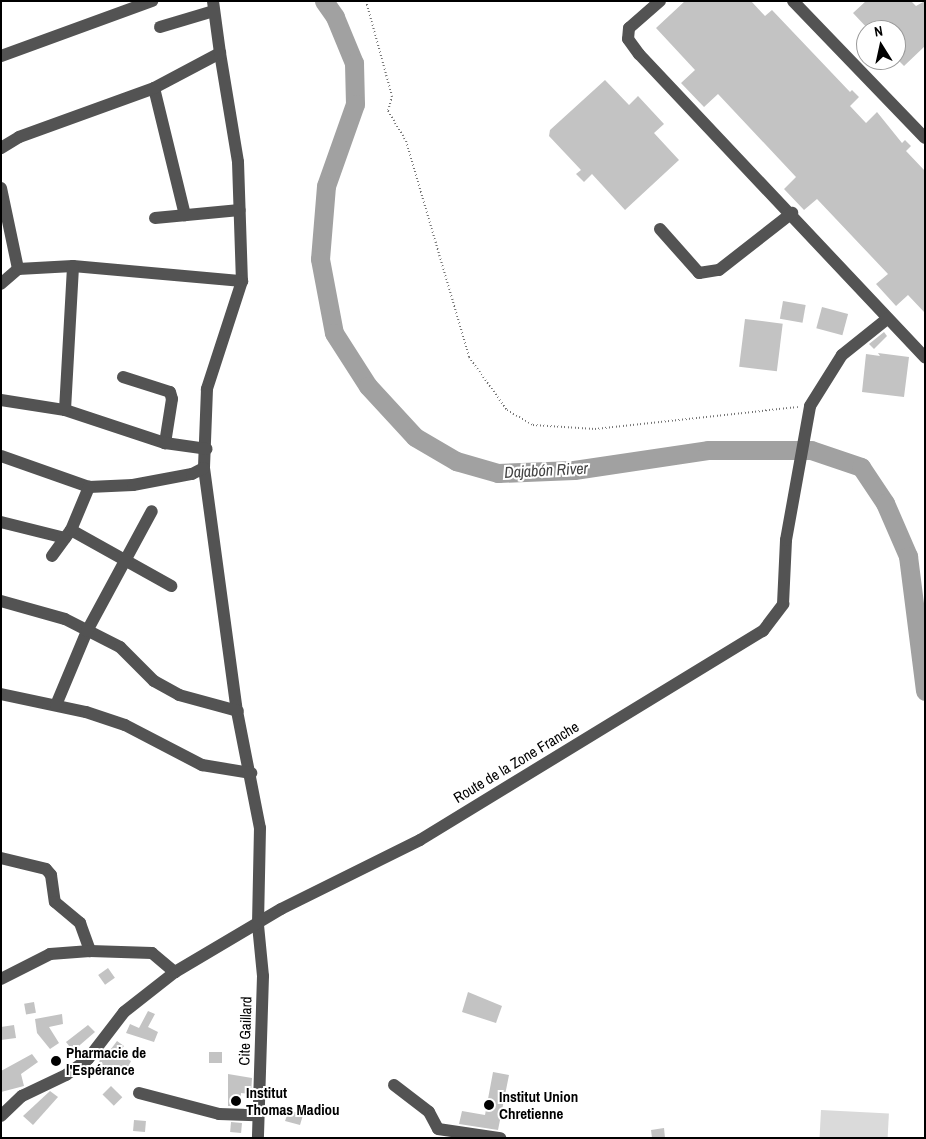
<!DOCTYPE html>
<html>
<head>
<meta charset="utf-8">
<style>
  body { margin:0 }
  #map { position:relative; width:926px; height:1139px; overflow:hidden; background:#fff; font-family:"Archivo Narrow",sans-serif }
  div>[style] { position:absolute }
  .green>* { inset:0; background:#dadada; transform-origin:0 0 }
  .river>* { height:19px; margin:-9.5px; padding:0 9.5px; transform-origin:9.5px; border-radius:9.5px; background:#a1a1a1 }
  .building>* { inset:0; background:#c3c3c3; transform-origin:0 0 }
  .path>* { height:2px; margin-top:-1px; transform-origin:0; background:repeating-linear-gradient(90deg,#757575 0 1px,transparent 0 3.5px) }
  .minor>* { height:12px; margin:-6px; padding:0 6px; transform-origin:6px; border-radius:6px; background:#535353 }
  .dots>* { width:14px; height:14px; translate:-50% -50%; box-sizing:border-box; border:2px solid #fff; border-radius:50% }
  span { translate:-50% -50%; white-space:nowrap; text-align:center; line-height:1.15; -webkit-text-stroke:4px #fff; paint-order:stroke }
  .street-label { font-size:15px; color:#000 }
  .poi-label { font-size:15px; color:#000; font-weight:700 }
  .left { translate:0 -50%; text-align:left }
  .water-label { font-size:16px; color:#424242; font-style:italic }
  .frame { position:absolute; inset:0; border:2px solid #000; pointer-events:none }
  .north { position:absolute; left:856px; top:20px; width:50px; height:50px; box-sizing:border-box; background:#fff; border:1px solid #999; border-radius:50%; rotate:350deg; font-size:14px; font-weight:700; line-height:20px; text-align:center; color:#000 }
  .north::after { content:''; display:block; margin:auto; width:18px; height:22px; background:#000; clip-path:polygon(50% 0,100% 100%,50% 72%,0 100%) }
</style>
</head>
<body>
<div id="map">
  <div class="green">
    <i style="left:821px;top:1110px;width:68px;height:28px;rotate:3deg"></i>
  </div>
  <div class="river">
    <i style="left:324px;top:1px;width:19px;rotate:55deg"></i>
    <i style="left:335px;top:17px;width:50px;rotate:67.6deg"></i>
    <i style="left:354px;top:63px;width:41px;rotate:88.6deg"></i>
    <i style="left:355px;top:104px;width:87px;rotate:109.5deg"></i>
    <i style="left:326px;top:186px;width:73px;rotate:94.7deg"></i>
    <i style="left:320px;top:259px;width:75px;rotate:79.3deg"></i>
    <i style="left:334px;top:333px;width:63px;rotate:57.3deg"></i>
    <i style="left:368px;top:386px;width:69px;rotate:47.3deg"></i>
    <i style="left:415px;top:437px;width:48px;rotate:30.3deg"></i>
    <i style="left:456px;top:461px;width:44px;rotate:15.9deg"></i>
    <i style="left:498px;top:473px;width:76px;rotate:-2.3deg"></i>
    <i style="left:574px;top:470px;width:135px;rotate:-8.5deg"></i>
    <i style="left:708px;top:450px;width:103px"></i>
    <i style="left:811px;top:450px;width:53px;rotate:18.8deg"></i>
    <i style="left:861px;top:467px;width:43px;rotate:56.3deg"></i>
    <i style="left:885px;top:503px;width:58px;rotate:66.5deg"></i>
    <i style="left:908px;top:556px;width:136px;rotate:82.8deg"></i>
  </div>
  <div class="building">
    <i style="clip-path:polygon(685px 1px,751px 1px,765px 16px,772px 10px,850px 92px,852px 90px,859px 97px,850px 106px,866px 123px,877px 112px,902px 143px,905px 140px,911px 146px,906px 151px,925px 171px,925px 313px,908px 295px,896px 306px,876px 284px,888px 274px,817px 199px,804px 210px,784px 189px,796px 177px,718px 94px,704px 107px,681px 83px,695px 70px,656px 28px)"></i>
    <i style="clip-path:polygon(866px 1px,911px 1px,916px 6px,925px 1px,925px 46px,904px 66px,896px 58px,896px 30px,869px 30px,853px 13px)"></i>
    <i style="clip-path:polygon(605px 80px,629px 105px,638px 96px,664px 124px,654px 133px,679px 160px,625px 210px,592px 174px,584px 182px,576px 174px,581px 170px,549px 136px,550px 130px)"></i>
    <i style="left:783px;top:301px;width:23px;height:18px;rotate:10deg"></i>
    <i style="left:822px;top:307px;width:27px;height:22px;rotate:15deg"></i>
    <i style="left:745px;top:319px;width:38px;height:48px;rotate:7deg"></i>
    <i style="clip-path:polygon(884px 332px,887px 336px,874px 349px,869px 344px)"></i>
    <i style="clip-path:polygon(878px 353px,909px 357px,904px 397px,862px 392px,866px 354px,880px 356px)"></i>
    <i style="left:108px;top:968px;width:12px;height:12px;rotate:55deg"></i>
    <i style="clip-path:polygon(468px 992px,502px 1006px,496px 1023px,462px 1012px)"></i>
    <i style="left:34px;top:1002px;width:11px;height:10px;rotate:80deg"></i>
    <i style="clip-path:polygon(148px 1011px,155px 1014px,148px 1027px,158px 1032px,154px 1042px,126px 1033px,130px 1024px,139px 1028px)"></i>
    <i style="clip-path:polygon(62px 1014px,63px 1024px,49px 1027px,59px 1043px,50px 1049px,37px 1033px,35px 1019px)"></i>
    <i style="clip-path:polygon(14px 1025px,16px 1038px,1px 1040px,1px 1027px)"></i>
    <i style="clip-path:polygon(88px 1025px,95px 1032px,73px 1051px,66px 1042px)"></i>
    <i style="clip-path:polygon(117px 1041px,124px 1046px,118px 1054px,131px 1061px,127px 1069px,99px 1065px,100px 1057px,105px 1057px)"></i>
    <i style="left:209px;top:1052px;width:13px;height:11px"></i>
    <i style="clip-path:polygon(32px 1054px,38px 1062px,21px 1074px,24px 1086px,1px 1092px,1px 1071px)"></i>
    <i style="clip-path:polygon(493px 1072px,509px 1075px,498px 1130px,459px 1124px,462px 1111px,485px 1115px)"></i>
    <i style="clip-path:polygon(228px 1074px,252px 1078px,251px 1094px,241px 1093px,240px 1106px,228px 1106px)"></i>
    <i style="left:111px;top:1086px;width:16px;height:12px;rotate:45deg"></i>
    <i style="clip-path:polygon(50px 1091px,58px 1097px,33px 1125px,23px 1116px)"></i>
    <i style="clip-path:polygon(289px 1110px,303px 1115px,300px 1125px,285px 1121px)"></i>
    <i style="left:134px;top:1120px;width:12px;height:11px;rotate:5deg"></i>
    <i style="left:231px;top:1122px;width:11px;height:10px;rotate:5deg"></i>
    <i style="clip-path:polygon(664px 1128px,665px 1138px,652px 1138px,651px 1130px)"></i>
  </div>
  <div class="path">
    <i style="left:366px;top:1px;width:98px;rotate:74.7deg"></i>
    <i style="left:392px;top:96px;width:16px;rotate:105deg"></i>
    <i style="left:388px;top:111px;width:35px;rotate:59deg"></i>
    <i style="left:406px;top:141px;width:225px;rotate:73.7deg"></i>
    <i style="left:469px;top:357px;width:65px;rotate:54.4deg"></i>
    <i style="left:507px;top:410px;width:30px;rotate:30deg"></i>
    <i style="left:533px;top:425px;width:62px;rotate:3.7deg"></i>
    <i style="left:595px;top:429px;width:204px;rotate:-6.2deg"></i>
  </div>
  <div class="minor">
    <i style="left:660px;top:1px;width:41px;rotate:138.9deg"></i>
    <i style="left:629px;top:28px;width:11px;rotate:95deg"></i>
    <i style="left:628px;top:39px;width:19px;rotate:54deg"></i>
    <i style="left:639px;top:54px;width:417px;rotate:46.7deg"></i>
    <i style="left:793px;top:1px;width:190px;rotate:46.1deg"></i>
    <i style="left:160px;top:27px;width:56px;rotate:-16.5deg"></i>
    <i style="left:220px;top:53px;width:110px;rotate:80.6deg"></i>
    <i style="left:238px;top:162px;width:119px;rotate:88.1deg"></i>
    <i style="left:242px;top:281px;width:114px;rotate:108deg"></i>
    <i style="left:207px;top:389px;width:79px;rotate:92.2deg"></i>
    <i style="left:204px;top:468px;width:240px;rotate:82.3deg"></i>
    <i style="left:236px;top:706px;width:124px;rotate:78.9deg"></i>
    <i style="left:260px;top:828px;width:97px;rotate:91.2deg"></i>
    <i style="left:258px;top:925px;width:51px;rotate:84.4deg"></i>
    <i style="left:263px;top:976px;width:162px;rotate:91.8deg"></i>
    <i style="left:1px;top:56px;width:161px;rotate:-20deg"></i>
    <i style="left:154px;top:88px;width:131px;rotate:76.3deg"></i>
    <i style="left:1px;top:148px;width:21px;rotate:-31deg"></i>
    <i style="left:19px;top:137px;width:144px;rotate:-19.9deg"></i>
    <i style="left:154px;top:88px;width:75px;rotate:-27.9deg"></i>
    <i style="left:220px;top:53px;width:52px;rotate:-97.7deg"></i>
    <i style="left:1px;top:188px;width:83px;rotate:78.1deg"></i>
    <i style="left:18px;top:269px;width:23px;rotate:139deg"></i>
    <i style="left:155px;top:218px;width:85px;rotate:-5.4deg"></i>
    <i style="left:660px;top:229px;width:59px;rotate:48.4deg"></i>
    <i style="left:699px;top:273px;width:20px;rotate:-9deg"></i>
    <i style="left:719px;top:270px;width:93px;rotate:-38deg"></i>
    <i style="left:18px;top:269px;width:55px;rotate:-3.1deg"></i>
    <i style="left:73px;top:266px;width:170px;rotate:5.1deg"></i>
    <i style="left:123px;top:377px;width:49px;rotate:17.7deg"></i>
    <i style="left:170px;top:392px;width:7px;rotate:74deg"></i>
    <i style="left:172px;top:399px;width:45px;rotate:99deg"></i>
    <i style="left:1px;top:400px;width:65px;rotate:8.9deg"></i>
    <i style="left:65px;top:410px;width:105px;rotate:18.3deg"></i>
    <i style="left:165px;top:443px;width:42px;rotate:8.1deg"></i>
    <i style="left:65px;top:410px;width:144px;rotate:-86.8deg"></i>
    <i style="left:1px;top:456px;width:93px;rotate:19.4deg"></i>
    <i style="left:89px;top:487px;width:44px;rotate:-2.6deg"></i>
    <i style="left:133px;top:485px;width:60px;rotate:-10.6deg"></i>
    <i style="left:192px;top:474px;width:13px;rotate:-27deg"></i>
    <i style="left:1px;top:522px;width:66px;rotate:14deg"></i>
    <i style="left:71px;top:530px;width:115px;rotate:29.2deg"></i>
    <i style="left:52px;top:556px;width:32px;rotate:-54deg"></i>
    <i style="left:71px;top:530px;width:47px;rotate:-67.3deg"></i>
    <i style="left:1px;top:601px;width:66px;rotate:15.7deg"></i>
    <i style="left:65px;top:619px;width:62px;rotate:27deg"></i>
    <i style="left:120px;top:647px;width:48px;rotate:45deg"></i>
    <i style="left:154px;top:681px;width:29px;rotate:29deg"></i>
    <i style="left:179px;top:695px;width:61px;rotate:15.2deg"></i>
    <i style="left:1px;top:694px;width:87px;rotate:12deg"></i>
    <i style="left:86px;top:712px;width:41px;rotate:18.4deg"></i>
    <i style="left:125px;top:725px;width:87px;rotate:27.5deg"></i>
    <i style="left:202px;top:765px;width:50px;rotate:9.3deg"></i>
    <i style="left:56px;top:705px;width:80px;rotate:-67.3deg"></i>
    <i style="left:87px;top:631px;width:136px;rotate:-61.6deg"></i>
    <i style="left:1px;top:858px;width:46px;rotate:13.7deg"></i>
    <i style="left:46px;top:869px;width:8px;rotate:50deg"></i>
    <i style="left:51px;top:875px;width:27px;rotate:82deg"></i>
    <i style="left:55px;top:902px;width:33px;rotate:40deg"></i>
    <i style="left:80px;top:923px;width:30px;rotate:70deg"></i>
    <i style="left:1px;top:979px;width:55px;rotate:-27deg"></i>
    <i style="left:50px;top:954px;width:40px;rotate:-4.3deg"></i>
    <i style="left:90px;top:951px;width:62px;rotate:1.8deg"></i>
    <i style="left:152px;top:953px;width:30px;rotate:40deg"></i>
    <i style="left:394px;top:1085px;width:44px;rotate:37.6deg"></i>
    <i style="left:429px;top:1112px;width:19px;rotate:62deg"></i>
    <i style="left:139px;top:1093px;width:83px;rotate:14.7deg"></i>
    <i style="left:219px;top:1114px;width:38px;rotate:2deg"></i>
    <i style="left:1px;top:1116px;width:29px;rotate:-44deg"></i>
    <i style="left:22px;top:1096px;width:49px;rotate:-25.5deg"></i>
    <i style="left:66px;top:1075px;width:27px;rotate:-36deg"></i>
    <i style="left:88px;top:1059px;width:59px;rotate:-52.5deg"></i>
    <i style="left:124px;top:1012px;width:65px;rotate:-38.1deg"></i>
    <i style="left:175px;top:972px;width:123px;rotate:-30.7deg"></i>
    <i style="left:281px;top:909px;width:155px;rotate:-26.4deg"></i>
    <i style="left:420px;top:840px;width:402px;rotate:-31.4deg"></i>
    <i style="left:763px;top:631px;width:34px;rotate:-53deg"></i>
    <i style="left:783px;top:604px;width:64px;rotate:-87.3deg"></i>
    <i style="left:786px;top:540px;width:136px;rotate:-79.8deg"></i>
    <i style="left:810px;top:406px;width:60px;rotate:-57.9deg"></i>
    <i style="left:842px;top:355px;width:58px;rotate:-38.7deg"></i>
    <i style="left:438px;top:1129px;width:63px;rotate:8.3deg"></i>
  </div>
  <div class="dots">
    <i style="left:56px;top:1061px;background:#000"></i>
    <i style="left:236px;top:1101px;background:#000"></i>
    <i style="left:489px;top:1105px;background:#000"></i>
  </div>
  <div class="street-label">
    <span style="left:516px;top:762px;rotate:-31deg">Route de la Zone Franche</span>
    <span style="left:245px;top:1031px;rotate:-88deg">Cite Gaillard</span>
  </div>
  <div class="poi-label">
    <span class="left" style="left:66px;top:1061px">Pharmacie de<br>l'Espérance</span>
    <span class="left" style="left:246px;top:1101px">Institut<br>Thomas Madiou</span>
    <span class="left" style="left:499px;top:1105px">Institut Union<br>Chretienne</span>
  </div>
  <div class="water-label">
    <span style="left:546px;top:470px;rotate:-3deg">Dajabón River</span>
  </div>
  <div class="frame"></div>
  <div class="north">N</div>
</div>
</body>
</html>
